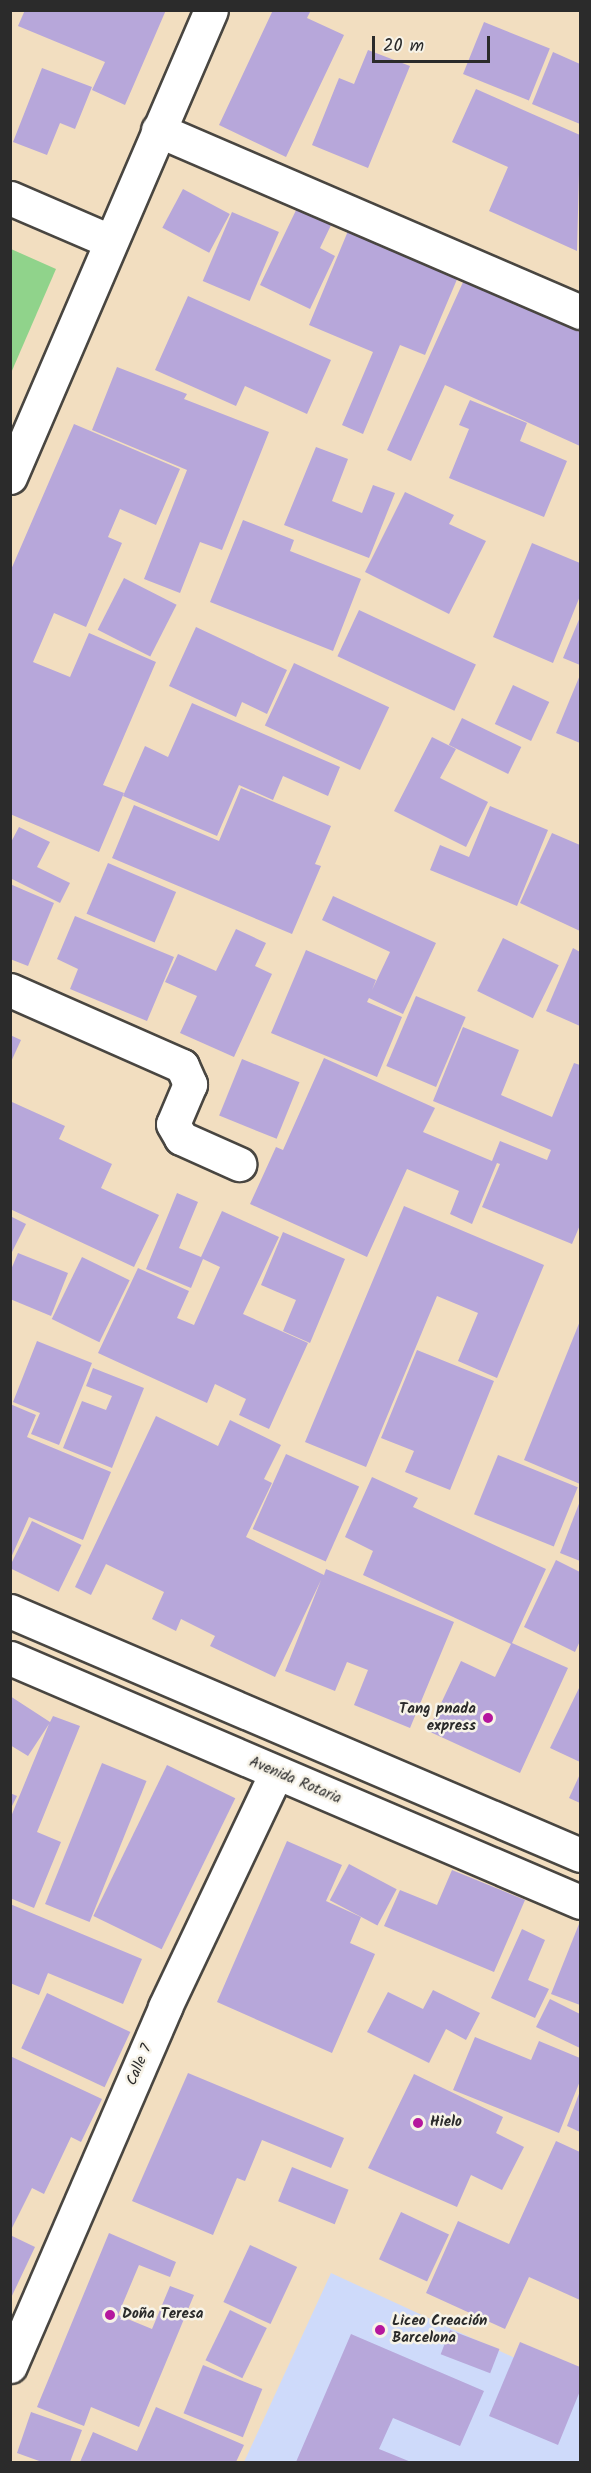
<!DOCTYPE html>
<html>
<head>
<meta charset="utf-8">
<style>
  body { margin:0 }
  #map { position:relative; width:591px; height:2473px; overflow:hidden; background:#f2dec0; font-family:Kalam,sans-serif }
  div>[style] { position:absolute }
  .built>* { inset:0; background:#cedafa }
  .green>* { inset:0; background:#90d38b }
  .building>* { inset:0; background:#b7a7da; transform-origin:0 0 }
  .roads { filter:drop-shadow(2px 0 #494641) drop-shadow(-2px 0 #494641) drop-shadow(0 2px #494641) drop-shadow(0 -2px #494641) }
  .minor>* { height:33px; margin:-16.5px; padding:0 16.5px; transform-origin:16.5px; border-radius:16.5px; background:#fff }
  .tertiary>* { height:33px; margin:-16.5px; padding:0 16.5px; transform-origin:16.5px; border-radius:16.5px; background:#fff }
  .dots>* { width:16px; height:16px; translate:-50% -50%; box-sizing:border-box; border:3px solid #f7f3e8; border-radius:50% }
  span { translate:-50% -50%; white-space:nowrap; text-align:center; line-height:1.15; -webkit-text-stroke:5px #f7f3e8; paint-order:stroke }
  .poi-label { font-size:15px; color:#2b2b2b; font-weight:700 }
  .right { translate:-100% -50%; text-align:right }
  .left { translate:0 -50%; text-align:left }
  .street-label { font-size:15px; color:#2b2b2b }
  .frame { position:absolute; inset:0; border:12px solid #2b2b2b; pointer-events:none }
  .scale { position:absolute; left:372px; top:36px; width:118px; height:27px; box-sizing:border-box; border:3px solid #2b2b2b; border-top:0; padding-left:8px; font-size:18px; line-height:21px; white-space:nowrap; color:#2b2b2b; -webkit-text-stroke:4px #f7f3e8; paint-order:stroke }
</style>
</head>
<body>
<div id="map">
  <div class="built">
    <i style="clip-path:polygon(331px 2273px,580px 2388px,580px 2462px,244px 2462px)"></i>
  </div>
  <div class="green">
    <i style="clip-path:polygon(11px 249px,56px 269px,11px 373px)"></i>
  </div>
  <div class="building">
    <i style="clip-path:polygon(25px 10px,166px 10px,125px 105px,92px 90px,105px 62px,18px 26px)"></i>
    <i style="clip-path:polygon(273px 10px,311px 10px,307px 18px,344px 35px,286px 157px,219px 125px)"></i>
    <i style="left:484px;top:22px;width:71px;height:56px;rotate:22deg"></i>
    <i style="clip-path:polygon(368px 50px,410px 66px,368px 168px,312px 145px,339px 78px,354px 84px)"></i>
    <i style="clip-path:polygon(553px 52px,580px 64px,580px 124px,532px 104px)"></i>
    <i style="clip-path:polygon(42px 68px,92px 87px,75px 129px,60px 123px,47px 155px,13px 142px)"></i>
    <i style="clip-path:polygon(476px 89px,580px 135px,577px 251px,489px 211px,508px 167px,452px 142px)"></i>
    <i style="left:183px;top:189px;width:53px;height:44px;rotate:28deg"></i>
    <i style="clip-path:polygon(299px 204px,333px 221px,320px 248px,335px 256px,310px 309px,260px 285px)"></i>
    <i style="left:232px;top:212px;width:51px;height:75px;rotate:23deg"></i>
    <i style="clip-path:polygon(348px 231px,458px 277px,425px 355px,400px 345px,363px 434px,342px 425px,373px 352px,309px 325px)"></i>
    <i style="clip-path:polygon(464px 280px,580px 332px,580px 446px,445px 385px,411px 461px,387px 450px)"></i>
    <i style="clip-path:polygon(188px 296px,331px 360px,307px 414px,245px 386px,236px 406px,155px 370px)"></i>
    <i style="clip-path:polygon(117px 367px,187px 394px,184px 399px,269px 432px,222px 550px,200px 542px,180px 593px,144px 579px,187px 470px,92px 430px)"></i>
    <i style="clip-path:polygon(470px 400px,527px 423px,520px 441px,567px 461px,544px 517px,449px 478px,469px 429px,459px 425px)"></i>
    <i style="clip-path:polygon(74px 424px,180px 469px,156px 525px,120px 509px,108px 537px,122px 543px,86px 627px,54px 613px,33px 662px,70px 677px,89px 633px,156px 662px,103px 785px,124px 793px,99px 852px,10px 814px,10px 572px)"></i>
    <i style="clip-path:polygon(316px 447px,348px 459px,332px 501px,362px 513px,373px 485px,395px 493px,369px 558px,284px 525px)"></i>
    <i style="clip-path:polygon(405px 492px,454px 515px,449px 524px,486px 541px,449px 614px,365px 572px)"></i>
    <i style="clip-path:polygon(243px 520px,294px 540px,290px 551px,361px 579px,333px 651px,210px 602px)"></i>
    <i style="clip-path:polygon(532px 543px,580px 563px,580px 596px,553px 663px,493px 637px)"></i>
    <i style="left:124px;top:578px;width:59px;height:58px;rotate:27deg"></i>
    <i style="left:359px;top:610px;width:129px;height:51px;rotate:25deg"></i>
    <i style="clip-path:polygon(580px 617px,580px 665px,563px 658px)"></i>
    <i style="clip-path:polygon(196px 627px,287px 670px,267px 714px,242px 702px,236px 717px,169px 686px)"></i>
    <i style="left:294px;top:663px;width:105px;height:69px;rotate:25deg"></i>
    <i style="clip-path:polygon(580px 675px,580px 743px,556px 733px)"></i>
    <i style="left:513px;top:685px;width:40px;height:43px;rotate:25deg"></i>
    <i style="clip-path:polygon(192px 703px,340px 767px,328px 796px,283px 776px,273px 800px,239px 785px,217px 836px,123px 796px,145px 746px,168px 757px)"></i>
    <i style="left:462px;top:718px;width:66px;height:30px;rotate:26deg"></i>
    <i style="clip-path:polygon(432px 737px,456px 749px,440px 778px,488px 802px,466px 847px,394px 811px)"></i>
    <i style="clip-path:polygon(241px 788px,331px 826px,315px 864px,321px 866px,292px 934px,112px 858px,134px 805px,219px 841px)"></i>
    <i style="clip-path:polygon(490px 806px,548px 830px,517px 906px,430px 870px,440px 845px,469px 857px)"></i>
    <i style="clip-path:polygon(19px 827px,50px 842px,37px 867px,70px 883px,60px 903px,10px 878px,10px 844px)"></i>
    <i style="clip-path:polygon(552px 833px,580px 845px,580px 931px,520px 903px)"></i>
    <i style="left:108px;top:863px;width:74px;height:55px;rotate:23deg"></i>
    <i style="clip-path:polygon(10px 884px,54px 903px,28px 966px,10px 959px)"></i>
    <i style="clip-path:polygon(333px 896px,436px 943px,403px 1014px,369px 998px,367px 1002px,402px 1017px,377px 1077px,271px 1033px,306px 950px,376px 980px,372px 990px,390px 952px,322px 920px)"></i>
    <i style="clip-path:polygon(75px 916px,174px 957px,147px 1021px,70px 989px,78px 969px,57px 959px)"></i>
    <i style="clip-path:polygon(236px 929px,266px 943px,255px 966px,272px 974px,234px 1057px,180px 1033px,197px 996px,165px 982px,178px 954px,216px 971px)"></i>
    <i style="left:503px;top:938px;width:62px;height:59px;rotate:26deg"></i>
    <i style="clip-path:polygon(573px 948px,580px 952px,580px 1026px,546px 1011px)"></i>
    <i style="left:416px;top:996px;width:54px;height:76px;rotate:23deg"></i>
    <i style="clip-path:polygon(463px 1027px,519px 1050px,501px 1095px,552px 1117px,574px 1063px,580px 1065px,580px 1225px,572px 1244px,482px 1207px,500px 1164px,497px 1163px,472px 1224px,450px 1214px,459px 1191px,407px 1169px,367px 1257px,250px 1204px,276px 1147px,283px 1150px,324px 1058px,435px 1108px,423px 1132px,492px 1161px,500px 1141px,547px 1160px,551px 1150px,433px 1101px)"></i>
    <i style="clip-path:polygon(10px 1035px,21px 1040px,10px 1064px)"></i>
    <i style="left:242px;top:1059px;width:62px;height:61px;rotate:22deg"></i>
    <i style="clip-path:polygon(12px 1102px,65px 1126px,59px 1139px,112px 1164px,101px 1188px,159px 1215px,134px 1267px,10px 1209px)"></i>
    <i style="clip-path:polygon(177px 1193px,198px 1202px,179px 1248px,201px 1257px,222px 1211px,279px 1237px,243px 1314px,308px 1343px,269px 1429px,239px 1415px,246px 1399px,215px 1384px,207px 1403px,98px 1353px,138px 1268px,189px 1291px,177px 1318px,194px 1325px,220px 1267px,203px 1259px,191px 1288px,146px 1269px)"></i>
    <i style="clip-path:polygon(404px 1206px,544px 1265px,497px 1378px,458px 1361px,478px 1313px,437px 1296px,366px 1467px,305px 1442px)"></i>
    <i style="clip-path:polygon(10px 1216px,26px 1224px,10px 1256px)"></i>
    <i style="clip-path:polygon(283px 1232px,345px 1259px,310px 1343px,283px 1331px,296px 1300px,261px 1285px)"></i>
    <i style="clip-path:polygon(18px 1253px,68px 1273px,51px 1316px,10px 1299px,10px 1272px)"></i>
    <i style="left:82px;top:1257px;width:53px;height:69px;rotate:26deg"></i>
    <i style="clip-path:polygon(580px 1321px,580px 1484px,524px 1460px)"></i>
    <i style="clip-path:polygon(37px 1341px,92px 1363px,59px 1445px,31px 1434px,40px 1413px,13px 1402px)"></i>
    <i style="clip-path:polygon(417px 1350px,494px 1381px,450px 1490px,405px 1472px,414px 1451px,381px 1438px)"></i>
    <i style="clip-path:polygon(93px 1368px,144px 1388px,112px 1468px,63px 1448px,82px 1401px,106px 1410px,112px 1396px,86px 1386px)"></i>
    <i style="clip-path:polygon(10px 1404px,36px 1415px,27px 1437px,111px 1472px,83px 1540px,29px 1517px,10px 1560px)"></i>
    <i style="clip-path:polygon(156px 1416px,218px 1446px,230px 1420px,281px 1445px,264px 1479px,272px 1483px,246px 1537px,324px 1575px,326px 1569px,454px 1622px,410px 1728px,354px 1705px,368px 1670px,347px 1662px,335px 1691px,285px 1671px,321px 1580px,275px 1677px,210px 1646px,215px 1636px,181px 1619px,176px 1631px,152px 1619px,164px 1592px,106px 1564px,91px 1595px,75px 1587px)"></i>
    <i style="left:286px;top:1454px;width:80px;height:82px;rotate:24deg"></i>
    <i style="left:498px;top:1455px;width:86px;height:64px;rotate:22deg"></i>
    <i style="clip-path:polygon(372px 1477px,418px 1498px,413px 1507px,546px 1569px,512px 1643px,568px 1668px,520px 1773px,428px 1731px,461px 1661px,495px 1677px,511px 1644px,363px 1575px,373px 1551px,345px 1537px)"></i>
    <i style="clip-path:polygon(580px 1501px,580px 1561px,560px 1553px)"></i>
    <i style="left:32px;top:1521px;width:55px;height:52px;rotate:26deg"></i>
    <i style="clip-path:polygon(556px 1560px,580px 1572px,580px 1641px,575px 1652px,524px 1627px)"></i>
    <i style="clip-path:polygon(580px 1686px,580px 1762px,550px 1748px)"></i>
    <i style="clip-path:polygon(10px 1696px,50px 1722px,53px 1716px,80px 1726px,37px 1832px,61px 1842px,34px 1908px,10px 1898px,10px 1819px,49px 1724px,28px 1756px,10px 1745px)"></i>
    <i style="left:102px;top:1763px;width:48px;height:152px;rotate:22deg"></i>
    <i style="left:167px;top:1765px;width:76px;height:168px;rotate:26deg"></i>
    <i style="clip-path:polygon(580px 1774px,580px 1803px,569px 1798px)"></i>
    <i style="clip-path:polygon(10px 1793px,17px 1796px,10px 1810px)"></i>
    <i style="clip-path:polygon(287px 1841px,342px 1865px,326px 1901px,361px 1917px,350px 1943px,375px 1954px,332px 2053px,217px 2002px)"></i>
    <i style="left:349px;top:1864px;width:54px;height:41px;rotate:28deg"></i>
    <i style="clip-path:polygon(452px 1870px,525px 1900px,494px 1972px,384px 1926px,400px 1890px,437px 1905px)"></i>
    <i style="clip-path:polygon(10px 1904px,142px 1959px,123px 2004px,48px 1973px,39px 1995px,10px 1983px)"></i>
    <i style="clip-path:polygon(579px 1924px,580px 1925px,580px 2005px,551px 1994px)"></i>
    <i style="clip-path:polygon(522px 1929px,545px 1940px,528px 1980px,549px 1989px,535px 2018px,491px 1998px)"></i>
    <i style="clip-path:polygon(433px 1990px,480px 2013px,466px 2040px,446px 2029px,429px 2063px,367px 2032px,388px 1992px,423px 2009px)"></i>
    <i style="left:47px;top:1993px;width:92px;height:61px;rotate:25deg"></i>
    <i style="clip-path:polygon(550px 1999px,580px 2014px,580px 2048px,536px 2027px)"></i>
    <i style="clip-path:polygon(475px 2037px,531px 2060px,539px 2041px,580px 2058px,580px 2081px,559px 2133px,453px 2090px)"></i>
    <i style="clip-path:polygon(10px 2056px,102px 2099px,81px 2142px,71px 2137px,44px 2194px,32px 2188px,10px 2232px)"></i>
    <i style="clip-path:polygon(188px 2073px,344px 2138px,331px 2168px,262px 2140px,245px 2181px,237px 2178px,213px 2235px,132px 2201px)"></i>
    <i style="clip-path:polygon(414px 2074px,503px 2117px,496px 2133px,524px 2147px,502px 2190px,471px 2175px,457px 2207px,368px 2168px)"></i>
    <i style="clip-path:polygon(580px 2091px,580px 2132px,567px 2126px)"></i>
    <i style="clip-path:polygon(556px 2141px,580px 2152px,580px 2300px,529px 2277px,505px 2329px,426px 2293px,458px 2221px,509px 2244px)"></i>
    <i style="left:292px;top:2167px;width:61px;height:37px;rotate:22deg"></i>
    <i style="left:401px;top:2212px;width:53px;height:52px;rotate:25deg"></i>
    <i style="clip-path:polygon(109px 2233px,176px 2262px,170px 2277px,139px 2265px,118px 2315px,152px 2329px,170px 2286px,194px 2295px,139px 2427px,91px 2407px,84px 2426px,37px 2407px)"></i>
    <i style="clip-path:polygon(10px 2235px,35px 2247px,10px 2300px)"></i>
    <i style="left:250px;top:2245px;width:52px;height:63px;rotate:25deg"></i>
    <i style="left:230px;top:2310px;width:41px;height:56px;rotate:26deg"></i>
    <i style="left:450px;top:2330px;width:53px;height:26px;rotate:21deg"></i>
    <i style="clip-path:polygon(351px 2334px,484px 2391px,460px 2446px,393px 2418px,379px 2449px,411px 2462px,296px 2462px)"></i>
    <i style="clip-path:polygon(520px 2342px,580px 2367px,580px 2391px,558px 2445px,489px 2416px)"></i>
    <i style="left:203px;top:2365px;width:64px;height:52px;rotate:22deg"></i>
    <i style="clip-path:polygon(156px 2407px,244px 2445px,236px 2462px,80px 2462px,93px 2432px,137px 2451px)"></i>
    <i style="clip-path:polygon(31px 2412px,82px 2430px,70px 2462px,42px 2462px,17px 2453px)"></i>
  </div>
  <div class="roads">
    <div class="minor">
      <i style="left:158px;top:130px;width:460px;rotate:23.3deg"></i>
      <i style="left:10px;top:198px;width:109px;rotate:23.3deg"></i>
      <i style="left:10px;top:477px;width:508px;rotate:-66.71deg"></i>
      <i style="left:10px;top:990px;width:188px;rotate:23.8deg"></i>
      <i style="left:182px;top:1066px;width:20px;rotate:66deg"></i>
      <i style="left:190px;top:1084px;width:43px;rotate:113deg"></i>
      <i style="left:173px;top:1124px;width:16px;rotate:60deg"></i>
      <i style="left:181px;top:1138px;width:64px;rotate:24.1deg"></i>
      <i style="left:10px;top:2366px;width:391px;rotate:-66.6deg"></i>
      <i style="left:165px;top:2007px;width:259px;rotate:-64.6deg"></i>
    </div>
    <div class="tertiary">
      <i style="left:10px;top:1611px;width:620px;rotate:23.17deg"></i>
      <i style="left:10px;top:1658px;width:620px;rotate:23.17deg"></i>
    </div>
  </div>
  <div class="dots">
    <i style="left:488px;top:1718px;background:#b5179e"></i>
    <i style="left:418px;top:2123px;background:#b5179e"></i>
    <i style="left:110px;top:2315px;background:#b5179e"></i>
    <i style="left:380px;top:2330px;background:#b5179e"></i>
  </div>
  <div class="poi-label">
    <span class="right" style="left:476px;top:1718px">Tang pnada<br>express</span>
    <span class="left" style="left:430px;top:2123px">Hielo</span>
    <span class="left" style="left:122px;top:2315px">Doña Teresa</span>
    <span class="left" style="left:392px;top:2330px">Liceo Creación<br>Barcelona</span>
  </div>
  <div class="street-label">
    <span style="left:295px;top:1781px;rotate:23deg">Avenida Rotaria</span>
    <span style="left:140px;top:2065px;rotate:-67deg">Calle 7</span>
  </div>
  <div class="frame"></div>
  <div class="scale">20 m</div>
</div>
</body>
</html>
